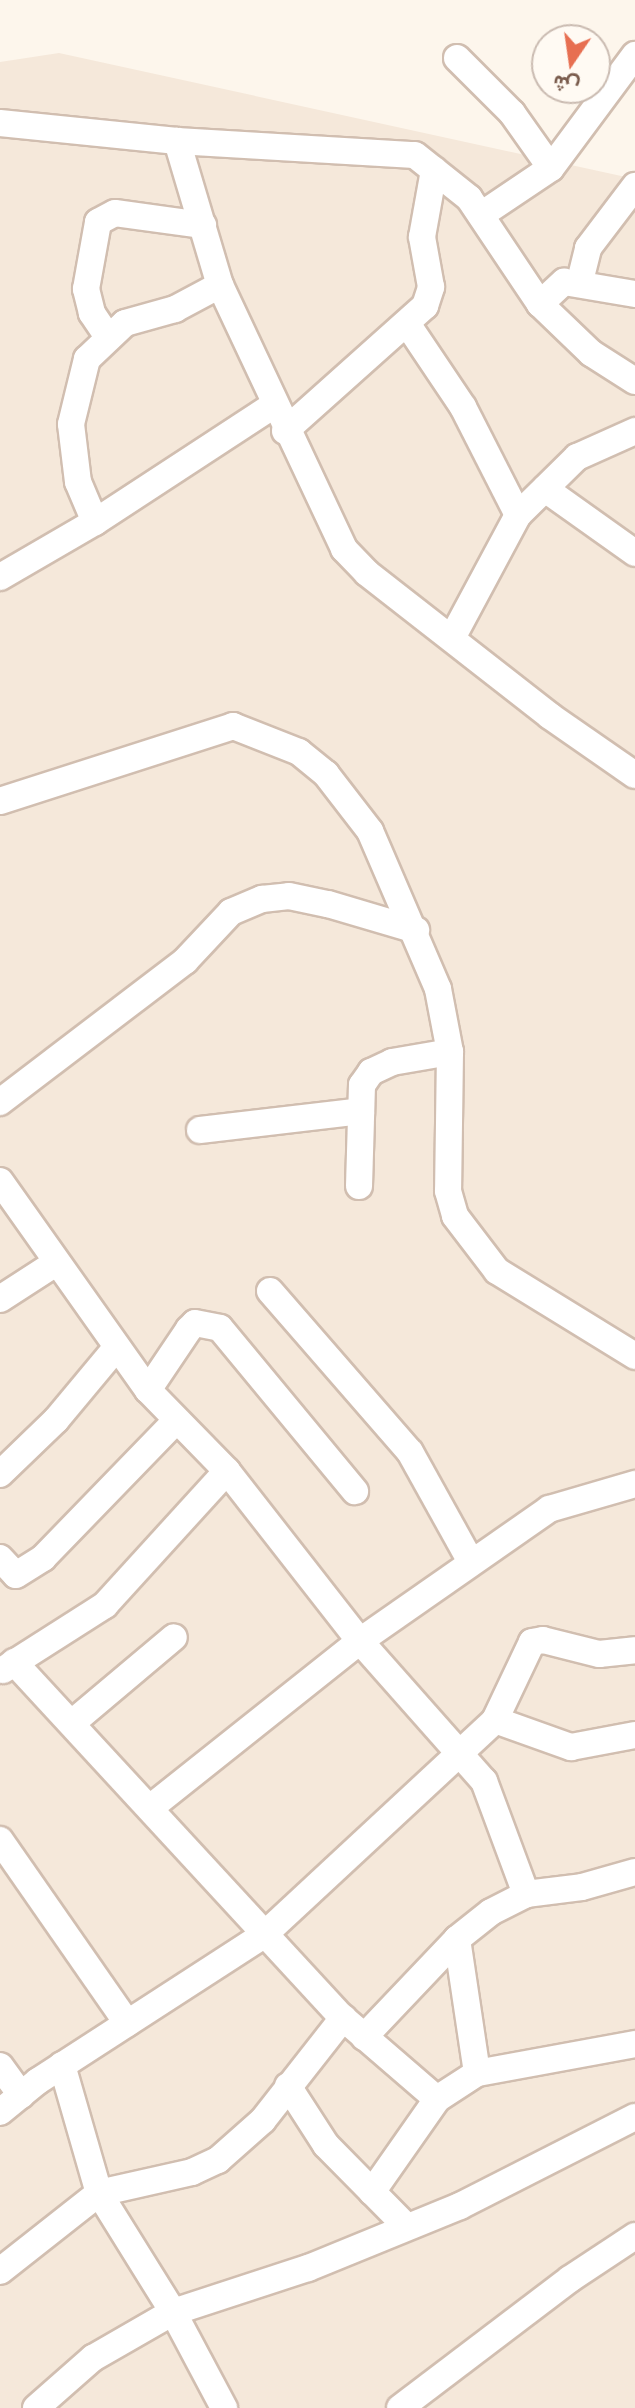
<!DOCTYPE html>
<html>
<head>
<meta charset="utf-8">
<style>
  body { margin:0 }
  #map { position:relative; width:635px; height:2408px; overflow:hidden; background:#fdf6ec; font-family:"Space Grotesk",Vazirmatn,sans-serif }
  div>[style] { position:absolute }
  .residential>* { inset:0; background:#f5e8da }
  .roads { filter:drop-shadow(2px 0 #d1beb0) drop-shadow(-2px 0 #d1beb0) drop-shadow(0 2px #d1beb0) drop-shadow(0 -2px #d1beb0) }
  .minor>* { height:26px; margin:-13px; padding:0 13px; transform-origin:13px; border-radius:13px; background:#fff }
  span { translate:-50% -50%; white-space:nowrap; text-align:center; line-height:1.15; -webkit-text-stroke:6px #fffaf3; paint-order:stroke }
  .north { position:absolute; left:531px; top:24px; width:80px; height:80px; box-sizing:border-box; background:#fffaf3; border:2px solid #cabbb1; border-radius:50%; rotate:193deg; font-size:22px; font-weight:700; line-height:32px; text-align:center; color:#7a5c4d }
  .north::after { content:''; display:block; margin:auto; width:28px; height:36px; background:#e76f51; clip-path:polygon(50% 0,100% 100%,50% 72%,0 100%) }
</style>
</head>
<body>
<div id="map">
  <div class="residential">
    <i style="clip-path:polygon(59px 53px,635px 179px,635px 2408px,0 2408px,0 62px)"></i>
  </div>
  <div class="roads">
    <div class="minor">
      <i style="left:457px;top:58px;width:78px;rotate:45deg"></i>
      <i style="left:512px;top:113px;width:67px;rotate:54.7deg"></i>
      <i style="left:0;top:123px;width:178px;rotate:5.8deg"></i>
      <i style="left:177px;top:141px;width:238px;rotate:3.4deg"></i>
      <i style="left:415px;top:155px;width:69px;rotate:38.5deg"></i>
      <i style="left:469px;top:198px;width:128px;rotate:56.2deg"></i>
      <i style="left:540px;top:304px;width:71px;rotate:43.9deg"></i>
      <i style="left:591px;top:353px;width:52px;rotate:32.5deg"></i>
      <i style="left:177px;top:141px;width:150px;rotate:73.4deg"></i>
      <i style="left:220px;top:285px;width:292px;rotate:64.8deg"></i>
      <i style="left:344px;top:549px;width:33px;rotate:46deg"></i>
      <i style="left:367px;top:573px;width:232px;rotate:38deg"></i>
      <i style="left:550px;top:716px;width:103px;rotate:34.8deg"></i>
      <i style="left:481px;top:215px;width:84px;rotate:-33.9deg"></i>
      <i style="left:551px;top:168px;width:141px;rotate:-53.4deg"></i>
      <i style="left:580px;top:281px;width:34px;rotate:-76deg"></i>
      <i style="left:588px;top:248px;width:78px;rotate:-52.8deg"></i>
      <i style="left:540px;top:304px;width:33px;rotate:-43deg"></i>
      <i style="left:564px;top:282px;width:72px;rotate:9.6deg"></i>
      <i style="left:408px;top:325px;width:99px;rotate:56.1deg"></i>
      <i style="left:463px;top:407px;width:121px;rotate:63deg"></i>
      <i style="left:108px;top:337px;width:29px;rotate:-124deg"></i>
      <i style="left:92px;top:313px;width:25px;rotate:-104deg"></i>
      <i style="left:86px;top:289px;width:68px;rotate:-79.8deg"></i>
      <i style="left:98px;top:222px;width:19px;rotate:-28deg"></i>
      <i style="left:115px;top:213px;width:89px;rotate:7.8deg"></i>
      <i style="left:285px;top:431px;width:188px;rotate:-41.8deg"></i>
      <i style="left:425px;top:306px;width:20px;rotate:-72deg"></i>
      <i style="left:431px;top:287px;width:51px;rotate:-100.2deg"></i>
      <i style="left:422px;top:237px;width:68px;rotate:-79.8deg"></i>
      <i style="left:545px;top:489px;width:110px;rotate:35.4deg"></i>
      <i style="left:95px;top:522px;width:43px;rotate:-113deg"></i>
      <i style="left:78px;top:482px;width:58px;rotate:-96.9deg"></i>
      <i style="left:71px;top:424px;width:67px;rotate:-76.2deg"></i>
      <i style="left:87px;top:359px;width:52px;rotate:-43.5deg"></i>
      <i style="left:125px;top:323px;width:52px;rotate:-15.6deg"></i>
      <i style="left:175px;top:309px;width:51px;rotate:-28.1deg"></i>
      <i style="left:0;top:577px;width:110px;rotate:-30.1deg"></i>
      <i style="left:95px;top:522px;width:212px;rotate:-33.2deg"></i>
      <i style="left:452px;top:638px;width:140px;rotate:-61.8deg"></i>
      <i style="left:518px;top:515px;width:83px;rotate:-44.5deg"></i>
      <i style="left:577px;top:457px;width:64px;rotate:-24.1deg"></i>
      <i style="left:0;top:801px;width:245px;rotate:-17.8deg"></i>
      <i style="left:233px;top:726px;width:71px;rotate:21.5deg"></i>
      <i style="left:299px;top:752px;width:35px;rotate:39deg"></i>
      <i style="left:326px;top:774px;width:72px;rotate:52.3deg"></i>
      <i style="left:370px;top:831px;width:172px;rotate:66.7deg"></i>
      <i style="left:438px;top:989px;width:64px;rotate:79.2deg"></i>
      <i style="left:450px;top:1052px;width:139px;rotate:90.8deg"></i>
      <i style="left:448px;top:1191px;width:26px;rotate:74deg"></i>
      <i style="left:455px;top:1216px;width:69px;rotate:52.6deg"></i>
      <i style="left:497px;top:1271px;width:162px;rotate:31.6deg"></i>
      <i style="left:0;top:1102px;width:233px;rotate:-37.3deg"></i>
      <i style="left:185px;top:961px;width:67px;rotate:-46.8deg"></i>
      <i style="left:231px;top:912px;width:34px;rotate:-23deg"></i>
      <i style="left:262px;top:899px;width:27px;rotate:-6deg"></i>
      <i style="left:289px;top:896px;width:40px;rotate:12deg"></i>
      <i style="left:328px;top:904px;width:92px;rotate:16.5deg"></i>
      <i style="left:200px;top:1130px;width:162px;rotate:-6.7deg"></i>
      <i style="left:0;top:1181px;width:256px;rotate:54.7deg"></i>
      <i style="left:148px;top:1390px;width:113px;rotate:45.7deg"></i>
      <i style="left:227px;top:1471px;width:216px;rotate:52deg"></i>
      <i style="left:360px;top:1641px;width:187px;rotate:48.5deg"></i>
      <i style="left:484px;top:1781px;width:121px;rotate:69.6deg"></i>
      <i style="left:359px;top:1186px;width:101px;rotate:-88.3deg"></i>
      <i style="left:362px;top:1085px;width:16px;rotate:-55deg"></i>
      <i style="left:371px;top:1072px;width:23px;rotate:-25deg"></i>
      <i style="left:392px;top:1062px;width:59px;rotate:-9.8deg"></i>
      <i style="left:270px;top:1291px;width:213px;rotate:49deg"></i>
      <i style="left:410px;top:1452px;width:126px;rotate:61deg"></i>
      <i style="left:0;top:1299px;width:64px;rotate:-32.9deg"></i>
      <i style="left:148px;top:1390px;width:73px;rotate:-56.1deg"></i>
      <i style="left:189px;top:1329px;width:8px;rotate:-45deg"></i>
      <i style="left:195px;top:1323px;width:25px;rotate:11deg"></i>
      <i style="left:220px;top:1328px;width:212px;rotate:50.4deg"></i>
      <i style="left:0;top:1474px;width:78px;rotate:-44deg"></i>
      <i style="left:56px;top:1420px;width:94px;rotate:-50.2deg"></i>
      <i style="left:0;top:1558px;width:23px;rotate:47deg"></i>
      <i style="left:16px;top:1575px;width:32px;rotate:-32deg"></i>
      <i style="left:43px;top:1558px;width:190px;rotate:-45.9deg"></i>
      <i style="left:14px;top:1662px;width:485px;rotate:47.3deg"></i>
      <i style="left:343px;top:2018px;width:124px;rotate:40.8deg"></i>
      <i style="left:3px;top:1670px;width:121px;rotate:-32.5deg"></i>
      <i style="left:105px;top:1605px;width:181px;rotate:-47.7deg"></i>
      <i style="left:495px;top:1720px;width:81px;rotate:19.6deg"></i>
      <i style="left:571px;top:1747px;width:65px;rotate:-10.6deg"></i>
      <i style="left:72px;top:1723px;width:133px;rotate:-40.1deg"></i>
      <i style="left:150px;top:1808px;width:268px;rotate:-38.5deg"></i>
      <i style="left:360px;top:1641px;width:231px;rotate:-34.9deg"></i>
      <i style="left:549px;top:1509px;width:90px;rotate:-16.2deg"></i>
      <i style="left:0;top:1840px;width:223px;rotate:55.2deg"></i>
      <i style="left:457px;top:1939px;width:135px;rotate:81.5deg"></i>
      <i style="left:364px;top:2037px;width:135px;rotate:-46.5deg"></i>
      <i style="left:457px;top:1939px;width:43px;rotate:-38.5deg"></i>
      <i style="left:491px;top:1912px;width:39px;rotate:-27deg"></i>
      <i style="left:526px;top:1894px;width:56px;rotate:-7.1deg"></i>
      <i style="left:582px;top:1887px;width:55px;rotate:-15.8deg"></i>
      <i style="left:62px;top:2065px;width:133px;rotate:73.9deg"></i>
      <i style="left:99px;top:2193px;width:140px;rotate:58.1deg"></i>
      <i style="left:173px;top:2312px;width:109px;rotate:62deg"></i>
      <i style="left:0;top:2066px;width:36px;rotate:54deg"></i>
      <i style="left:288px;top:2086px;width:70px;rotate:57.2deg"></i>
      <i style="left:326px;top:2145px;width:115px;rotate:45.4deg"></i>
      <i style="left:0;top:2112px;width:49px;rotate:-39.2deg"></i>
      <i style="left:38px;top:2081px;width:270px;rotate:-32.9deg"></i>
      <i style="left:265px;top:1934px;width:314px;rotate:-42.9deg"></i>
      <i style="left:495px;top:1720px;width:86px;rotate:-64.6deg"></i>
      <i style="left:532px;top:1642px;width:11px;rotate:-10deg"></i>
      <i style="left:543px;top:1640px;width:58px;rotate:14deg"></i>
      <i style="left:599px;top:1654px;width:36px;rotate:-6deg"></i>
      <i style="left:372px;top:2192px;width:113px;rotate:-55deg"></i>
      <i style="left:437px;top:2099px;width:48px;rotate:-33deg"></i>
      <i style="left:477px;top:2073px;width:161px;rotate:-10.4deg"></i>
      <i style="left:0;top:2271px;width:126px;rotate:-38.2deg"></i>
      <i style="left:99px;top:2193px;width:95px;rotate:-12.7deg"></i>
      <i style="left:192px;top:2172px;width:29px;rotate:-25deg"></i>
      <i style="left:218px;top:2160px;width:60px;rotate:-41.6deg"></i>
      <i style="left:263px;top:2120px;width:130px;rotate:-51.9deg"></i>
      <i style="left:36px;top:2408px;width:76px;rotate:-41.3deg"></i>
      <i style="left:93px;top:2358px;width:92px;rotate:-29.9deg"></i>
      <i style="left:173px;top:2312px;width:142px;rotate:-18.1deg"></i>
      <i style="left:308px;top:2268px;width:164px;rotate:-22.2deg"></i>
      <i style="left:460px;top:2206px;width:196px;rotate:-27deg"></i>
      <i style="left:400px;top:2408px;width:213px;rotate:-37.2deg"></i>
      <i style="left:570px;top:2279px;width:78px;rotate:-33.5deg"></i>
    </div>
  </div>
  <div class="north">ش</div>
</div>
</body>
</html>
